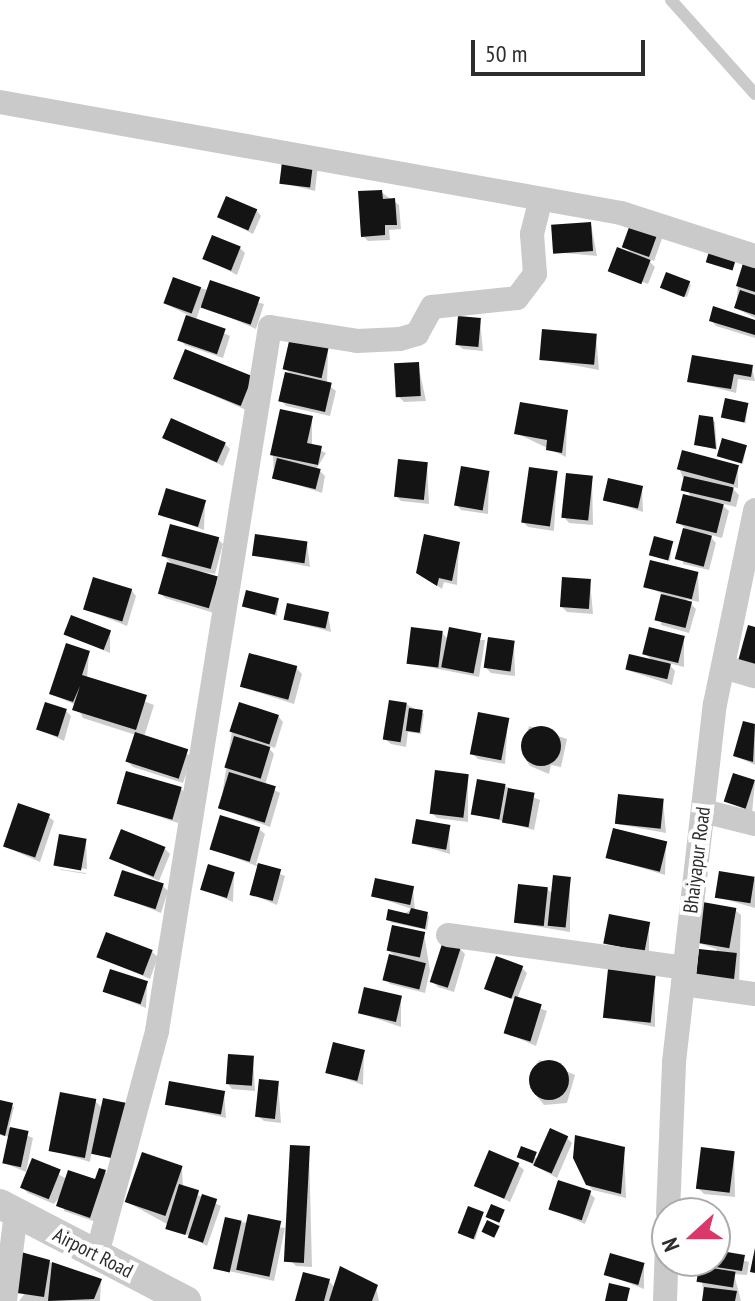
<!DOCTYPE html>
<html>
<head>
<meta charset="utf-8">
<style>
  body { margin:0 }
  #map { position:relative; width:755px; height:1301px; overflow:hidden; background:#fff; font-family:"PT Sans Narrow",sans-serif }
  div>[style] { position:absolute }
  .shadow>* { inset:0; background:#0003 }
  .building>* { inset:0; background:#141414; transform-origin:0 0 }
  .round { border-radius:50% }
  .service>* { height:12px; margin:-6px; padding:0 6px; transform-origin:6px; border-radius:6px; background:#cacaca }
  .minor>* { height:24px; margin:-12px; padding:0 12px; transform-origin:12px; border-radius:12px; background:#cacaca }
  .tertiary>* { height:30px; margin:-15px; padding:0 15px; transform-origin:15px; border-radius:15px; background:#cacaca }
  span { translate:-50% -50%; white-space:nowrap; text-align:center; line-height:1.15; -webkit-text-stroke:8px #fff; paint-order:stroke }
  .street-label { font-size:20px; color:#2d2d2d }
  .north { position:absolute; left:651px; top:1197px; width:80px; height:80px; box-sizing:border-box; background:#fff; border:2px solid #ababab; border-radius:50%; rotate:249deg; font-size:22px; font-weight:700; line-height:32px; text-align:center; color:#2d2d2d }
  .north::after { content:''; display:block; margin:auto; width:28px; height:36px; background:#db376b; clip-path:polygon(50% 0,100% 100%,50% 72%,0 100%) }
  .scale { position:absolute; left:471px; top:40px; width:174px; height:36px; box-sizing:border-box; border:4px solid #2d2d2d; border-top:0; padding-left:10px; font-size:24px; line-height:28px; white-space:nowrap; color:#2d2d2d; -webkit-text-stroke:6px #fff; paint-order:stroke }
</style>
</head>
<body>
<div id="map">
  <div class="shadow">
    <i style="clip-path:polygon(318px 165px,315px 191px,282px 183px)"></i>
    <i style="clip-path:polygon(381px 192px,399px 205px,401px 229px,389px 230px,390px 240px,368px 241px,363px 236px)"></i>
    <i style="clip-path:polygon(256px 210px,261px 216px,253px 234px,219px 217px)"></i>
    <i style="clip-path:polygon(633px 222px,663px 236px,654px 261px,646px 258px,655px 267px,648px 284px,610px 270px,633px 255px,624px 246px)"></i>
    <i style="clip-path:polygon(591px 224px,597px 256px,554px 252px)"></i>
    <i style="clip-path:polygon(240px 248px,245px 253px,237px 275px,205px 258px)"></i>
    <i style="clip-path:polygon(755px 265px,755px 318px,736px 308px,738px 286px)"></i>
    <i style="clip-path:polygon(668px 275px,691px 285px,687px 297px,665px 289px)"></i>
    <i style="clip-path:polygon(200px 288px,264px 304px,256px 329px,201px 305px,196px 320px,230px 336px,223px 358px,185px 345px,180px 339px,188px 315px,166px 304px)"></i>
    <i style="clip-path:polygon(480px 320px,483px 351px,463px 349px,457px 344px)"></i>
    <i style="clip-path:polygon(711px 320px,755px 322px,755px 338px,716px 326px)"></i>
    <i style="clip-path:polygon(596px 336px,599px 370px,541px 359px)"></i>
    <i style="clip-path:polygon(328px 348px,327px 384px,336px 391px,330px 416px,286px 406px,281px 400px,293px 376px,285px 369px)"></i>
    <i style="clip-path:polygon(418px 364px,426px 401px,404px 402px,399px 397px)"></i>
    <i style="clip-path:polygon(752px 367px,755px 381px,738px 379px,736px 393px,689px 381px)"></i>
    <i style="clip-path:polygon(252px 377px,246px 410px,176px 379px)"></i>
    <i style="clip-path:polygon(747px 405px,746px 423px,724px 417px)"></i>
    <i style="clip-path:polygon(567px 411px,566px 457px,516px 433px)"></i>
    <i style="clip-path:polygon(312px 418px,312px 446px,326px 453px,317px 468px,325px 476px,322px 493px,274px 477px,273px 454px)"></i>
    <i style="clip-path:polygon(712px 419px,715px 422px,717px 450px,696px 444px)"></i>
    <i style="clip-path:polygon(165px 439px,225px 444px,230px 449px,223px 466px)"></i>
    <i style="clip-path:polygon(746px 447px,743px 464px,720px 456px)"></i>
    <i style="clip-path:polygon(427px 464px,429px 504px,401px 501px,396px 496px)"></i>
    <i style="clip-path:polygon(738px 467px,738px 488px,730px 486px,739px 495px,736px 507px,720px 503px,729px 511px,722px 538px,708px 534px,716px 543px,709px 570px,683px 564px,685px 528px,678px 522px,691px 498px,679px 468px)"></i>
    <i style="clip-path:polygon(489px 473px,488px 514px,461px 510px,456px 504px)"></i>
    <i style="clip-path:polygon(557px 473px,554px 531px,528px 527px,523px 522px)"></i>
    <i style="clip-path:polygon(592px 478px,593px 525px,569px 523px,564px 517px)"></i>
    <i style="clip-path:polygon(642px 488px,643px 512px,605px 499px)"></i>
    <i style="clip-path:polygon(205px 501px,204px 530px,161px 514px)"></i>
    <i style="clip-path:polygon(218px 539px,223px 544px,215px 574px,176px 567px,222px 584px,214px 613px,165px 598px,160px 592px,174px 566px,164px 556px)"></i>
    <i style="clip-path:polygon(672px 542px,670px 561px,651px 554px)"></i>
    <i style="clip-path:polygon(307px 543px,310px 567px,254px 555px)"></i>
    <i style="clip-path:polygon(459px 544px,457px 585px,444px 582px,442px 589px,424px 577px)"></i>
    <i style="clip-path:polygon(698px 573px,699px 602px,686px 599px,696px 609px,689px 633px,661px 625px,663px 594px,646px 586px)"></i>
    <i style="clip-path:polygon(590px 581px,593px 614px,567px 612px,562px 607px)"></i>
    <i style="clip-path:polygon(131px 590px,136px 596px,127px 626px,85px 609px)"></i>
    <i style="clip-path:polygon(278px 600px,277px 616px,245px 606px)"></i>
    <i style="clip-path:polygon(328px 614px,331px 632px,285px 619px)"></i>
    <i style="clip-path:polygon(110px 631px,110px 653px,66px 634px)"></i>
    <i style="clip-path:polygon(442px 633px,449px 640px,485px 640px,479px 677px,408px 663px)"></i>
    <i style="clip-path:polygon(684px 638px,684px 667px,668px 663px,675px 671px,672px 685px,627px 670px,653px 661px,645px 654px)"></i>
    <i style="clip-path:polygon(514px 643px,515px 676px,491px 673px,486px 668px)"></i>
    <i style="clip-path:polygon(89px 652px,87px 679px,154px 705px,144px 737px,192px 756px,183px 783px,133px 767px,128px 762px,136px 735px,83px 718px,76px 705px,51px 694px)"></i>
    <i style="clip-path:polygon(296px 668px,302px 674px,294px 704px,242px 687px)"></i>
    <i style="clip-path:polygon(406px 704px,424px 714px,421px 734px,408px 732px,406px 747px,391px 744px,385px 739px)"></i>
    <i style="clip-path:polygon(66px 711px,71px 716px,64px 741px,39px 729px)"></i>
    <i style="clip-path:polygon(278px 716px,283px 722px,275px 748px,266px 745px,274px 754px,265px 785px,280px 793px,270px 827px,220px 808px,232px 731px)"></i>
    <i style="clip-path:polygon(508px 720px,505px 764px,478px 759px,472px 753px)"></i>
    <i style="clip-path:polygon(745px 723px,755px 726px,755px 765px,735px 756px)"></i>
    <i style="clip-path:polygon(529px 726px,567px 739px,561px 767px,551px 765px,549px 774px,530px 766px,522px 754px)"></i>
    <i style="clip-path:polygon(734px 775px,755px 782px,752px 813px,726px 800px)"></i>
    <i style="clip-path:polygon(468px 776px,468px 822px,437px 818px,432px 813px)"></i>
    <i style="clip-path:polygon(505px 786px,540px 800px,534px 830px,473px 813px)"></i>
    <i style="clip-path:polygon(181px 789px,186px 794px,178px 823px,119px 803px)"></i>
    <i style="clip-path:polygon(663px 801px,666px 833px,617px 824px)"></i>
    <i style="clip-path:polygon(48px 816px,54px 821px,40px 862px,6px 847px)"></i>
    <i style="clip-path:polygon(449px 827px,450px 854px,413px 843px)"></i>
    <i style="clip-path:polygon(259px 829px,265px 834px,256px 864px,285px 876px,277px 905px,251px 894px,259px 867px,212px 849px)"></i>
    <i style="clip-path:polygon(86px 841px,87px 869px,56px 865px)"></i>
    <i style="clip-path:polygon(666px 843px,665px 875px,609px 858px)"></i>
    <i style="clip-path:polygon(165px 849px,170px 854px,159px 881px,111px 858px)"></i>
    <i style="clip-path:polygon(59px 869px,86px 873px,86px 874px,61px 870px)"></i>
    <i style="clip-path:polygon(234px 874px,233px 902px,203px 889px)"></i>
    <i style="clip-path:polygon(570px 878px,570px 932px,517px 923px,547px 889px,553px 894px)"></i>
    <i style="clip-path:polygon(755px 879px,755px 908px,717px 897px)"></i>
    <i style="clip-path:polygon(163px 886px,168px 891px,161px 913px,116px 895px)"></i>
    <i style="clip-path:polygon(413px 888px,415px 911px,429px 916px,427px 930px,390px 922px,412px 909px,373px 896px)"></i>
    <i style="clip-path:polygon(735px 910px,741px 915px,739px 987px,716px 949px,693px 941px)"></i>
    <i style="clip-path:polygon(649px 924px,649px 955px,605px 942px)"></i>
    <i style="clip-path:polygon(424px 934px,430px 970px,425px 993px,390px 984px,385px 979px,396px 957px,389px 951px)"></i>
    <i style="clip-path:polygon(460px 949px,465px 954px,454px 992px,438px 987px,432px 981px)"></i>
    <i style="clip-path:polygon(152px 952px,158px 957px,150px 979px,99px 957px)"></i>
    <i style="clip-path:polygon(522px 968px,527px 973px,517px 999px,547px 1011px,536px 1046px,506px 1033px,520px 1001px,485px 989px)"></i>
    <i style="clip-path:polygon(655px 976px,655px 1027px,605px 1017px)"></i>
    <i style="clip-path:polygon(147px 983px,146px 1008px,105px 991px)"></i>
    <i style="clip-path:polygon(401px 998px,401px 1027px,360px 1013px)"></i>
    <i style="clip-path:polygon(364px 1052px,363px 1085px,328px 1072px)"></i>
    <i style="clip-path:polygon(253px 1058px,255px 1091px,232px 1089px,227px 1083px)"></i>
    <i style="clip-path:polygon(539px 1060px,575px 1075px,567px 1103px,544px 1105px,530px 1088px)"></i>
    <i style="clip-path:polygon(278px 1082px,281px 1123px,264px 1121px,258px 1116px)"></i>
    <i style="clip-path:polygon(224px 1092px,226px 1118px,168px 1104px)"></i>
    <i style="clip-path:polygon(95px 1101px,103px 1109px,127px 1163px,92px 1150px,90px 1162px,51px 1150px)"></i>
    <i style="clip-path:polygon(0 1102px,14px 1107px,9px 1128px,33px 1138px,26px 1172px,4px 1163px,10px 1137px,0 1135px)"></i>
    <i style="clip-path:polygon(567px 1138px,572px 1143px,557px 1178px,519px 1157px,540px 1158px)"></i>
    <i style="clip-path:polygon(309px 1148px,312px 1267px,296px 1266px,291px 1261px)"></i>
    <i style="clip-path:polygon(624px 1149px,626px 1198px,593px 1190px,587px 1184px)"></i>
    <i style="clip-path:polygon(734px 1153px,735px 1197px,704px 1194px,698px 1188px)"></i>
    <i style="clip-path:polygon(33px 1161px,67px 1179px,97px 1181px,105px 1172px,110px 1177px,96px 1222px,64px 1211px,62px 1194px,54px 1204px,28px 1193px,23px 1188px)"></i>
    <i style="clip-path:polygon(518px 1165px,524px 1170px,510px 1202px,477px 1185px)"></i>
    <i style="clip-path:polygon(182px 1168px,183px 1188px,221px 1206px,207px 1246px,127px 1202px)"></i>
    <i style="clip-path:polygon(589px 1193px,595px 1198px,585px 1224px,550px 1208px)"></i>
    <i style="clip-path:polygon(483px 1214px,475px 1240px,462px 1235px)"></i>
    <i style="clip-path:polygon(241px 1222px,285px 1228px,274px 1281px,215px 1268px)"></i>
    <i style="clip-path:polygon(715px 1252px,749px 1262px,747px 1275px,734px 1274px,741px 1301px,704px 1301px,700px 1261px,715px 1261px)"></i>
    <i style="clip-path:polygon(49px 1262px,101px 1281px,100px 1301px,19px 1301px)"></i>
    <i style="clip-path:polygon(644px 1265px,644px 1289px,606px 1274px)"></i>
    <i style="clip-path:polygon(342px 1268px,376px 1287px,379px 1301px,297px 1301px,329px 1281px,335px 1288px)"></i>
  </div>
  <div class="building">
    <i style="left:283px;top:154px;width:31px;height:30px;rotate:7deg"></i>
    <i style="clip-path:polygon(382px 190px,383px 199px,395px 198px,397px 225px,385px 225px,385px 235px,361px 237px,358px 191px)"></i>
    <i style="left:226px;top:196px;width:34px;height:23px;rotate:23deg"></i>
    <i style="left:632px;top:219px;width:29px;height:30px;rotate:20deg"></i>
    <i style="left:591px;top:222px;width:29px;height:40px;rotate:86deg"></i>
    <i style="left:212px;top:235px;width:31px;height:26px;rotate:22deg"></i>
    <i style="left:711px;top:245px;width:28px;height:18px;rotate:17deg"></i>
    <i style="left:617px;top:247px;width:36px;height:26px;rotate:21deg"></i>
    <i style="clip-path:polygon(744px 260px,755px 263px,755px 292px,736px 286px)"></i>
    <i style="left:666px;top:272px;width:26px;height:17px;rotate:21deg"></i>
    <i style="left:173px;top:277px;width:30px;height:28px;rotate:20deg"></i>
    <i style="left:210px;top:280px;width:53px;height:29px;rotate:19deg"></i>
    <i style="clip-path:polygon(740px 290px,755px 295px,755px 315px,734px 308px)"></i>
    <i style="clip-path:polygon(713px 306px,755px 320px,755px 335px,709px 321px)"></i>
    <i style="left:186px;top:315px;width:42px;height:27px;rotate:19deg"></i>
    <i style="left:458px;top:316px;width:23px;height:29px;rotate:5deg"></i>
    <i style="left:542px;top:329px;width:55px;height:31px;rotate:5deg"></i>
    <i style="left:290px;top:337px;width:40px;height:33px;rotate:13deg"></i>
    <i style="left:185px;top:349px;width:73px;height:32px;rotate:22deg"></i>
    <i style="clip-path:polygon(692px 355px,753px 365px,751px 377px,734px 374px,731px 389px,687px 382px)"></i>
    <i style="left:419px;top:362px;width:34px;height:25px;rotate:87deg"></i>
    <i style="left:285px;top:372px;width:48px;height:30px;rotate:13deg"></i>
    <i style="left:725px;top:398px;width:24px;height:20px;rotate:12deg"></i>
    <i style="clip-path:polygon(520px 402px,568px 410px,562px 453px,546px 450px,547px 440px,514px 434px)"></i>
    <i style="clip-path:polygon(280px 409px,313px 416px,307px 443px,322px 446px,318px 465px,270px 455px)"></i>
    <i style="clip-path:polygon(699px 415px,713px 417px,716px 449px,694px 445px)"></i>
    <i style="left:171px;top:418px;width:60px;height:22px;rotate:24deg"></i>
    <i style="left:722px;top:438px;width:26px;height:19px;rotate:16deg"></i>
    <i style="left:682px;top:450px;width:59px;height:20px;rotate:15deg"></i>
    <i style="left:277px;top:458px;width:45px;height:21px;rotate:14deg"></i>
    <i style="left:398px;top:459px;width:30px;height:38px;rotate:6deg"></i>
    <i style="left:461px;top:466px;width:29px;height:40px;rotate:10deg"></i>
    <i style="left:529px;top:467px;width:29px;height:56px;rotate:8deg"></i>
    <i style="left:566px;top:473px;width:27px;height:45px;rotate:6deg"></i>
    <i style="left:684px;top:476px;width:51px;height:15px;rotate:13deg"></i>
    <i style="left:608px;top:478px;width:36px;height:23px;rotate:13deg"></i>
    <i style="left:166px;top:488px;width:42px;height:28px;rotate:17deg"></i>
    <i style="left:683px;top:494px;width:42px;height:30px;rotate:14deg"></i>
    <i style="left:170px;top:524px;width:51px;height:33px;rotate:15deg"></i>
    <i style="left:683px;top:528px;width:30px;height:32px;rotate:15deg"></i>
    <i style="left:255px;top:534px;width:53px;height:22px;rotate:8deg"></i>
    <i style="clip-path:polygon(424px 534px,460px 542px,452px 581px,439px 578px,437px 586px,416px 573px)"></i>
    <i style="left:654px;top:536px;width:20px;height:20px;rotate:15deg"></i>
    <i style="left:650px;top:560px;width:50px;height:28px;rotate:14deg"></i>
    <i style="left:167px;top:562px;width:53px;height:33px;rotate:16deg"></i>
    <i style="left:93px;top:577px;width:41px;height:34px;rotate:17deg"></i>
    <i style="left:562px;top:577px;width:29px;height:30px;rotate:4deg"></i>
    <i style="left:246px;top:590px;width:34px;height:17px;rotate:14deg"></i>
    <i style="left:661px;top:594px;width:32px;height:27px;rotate:14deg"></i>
    <i style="left:287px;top:603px;width:43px;height:17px;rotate:12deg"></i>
    <i style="left:71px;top:615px;width:43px;height:21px;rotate:21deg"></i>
    <i style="clip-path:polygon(748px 625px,755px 627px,755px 666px,738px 661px)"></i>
    <i style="left:411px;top:627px;width:32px;height:37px;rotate:7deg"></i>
    <i style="left:449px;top:627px;width:33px;height:41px;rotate:11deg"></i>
    <i style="left:649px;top:627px;width:37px;height:28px;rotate:14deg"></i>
    <i style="left:488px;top:637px;width:27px;height:31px;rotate:8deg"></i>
    <i style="clip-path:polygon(66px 643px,90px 651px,82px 675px,147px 695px,136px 730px,72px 710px,80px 686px,73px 702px,49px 694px)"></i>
    <i style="left:249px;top:653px;width:50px;height:35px;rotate:15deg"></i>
    <i style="left:629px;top:654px;width:43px;height:16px;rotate:13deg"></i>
    <i style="left:389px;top:700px;width:18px;height:40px;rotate:9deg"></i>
    <i style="left:45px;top:702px;width:23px;height:29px;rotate:18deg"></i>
    <i style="left:239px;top:702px;width:42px;height:31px;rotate:18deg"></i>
    <i style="left:409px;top:708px;width:14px;height:23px;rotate:8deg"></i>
    <i style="left:478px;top:712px;width:32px;height:43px;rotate:11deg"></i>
    <i style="clip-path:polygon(743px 721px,755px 724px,753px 762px,733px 756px)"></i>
    <i class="round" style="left:521px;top:726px;width:40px;height:40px"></i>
    <i style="left:135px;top:732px;width:56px;height:31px;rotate:18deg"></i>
    <i style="left:234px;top:736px;width:38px;height:33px;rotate:17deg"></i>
    <i style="left:435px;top:770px;width:34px;height:44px;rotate:7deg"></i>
    <i style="left:126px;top:771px;width:58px;height:34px;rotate:16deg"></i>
    <i style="left:229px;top:772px;width:49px;height:38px;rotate:17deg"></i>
    <i style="left:733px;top:773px;width:23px;height:30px;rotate:18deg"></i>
    <i style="left:477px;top:779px;width:29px;height:36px;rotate:10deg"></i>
    <i style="left:508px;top:788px;width:27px;height:35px;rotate:10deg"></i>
    <i style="left:618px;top:794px;width:46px;height:30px;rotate:6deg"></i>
    <i style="left:18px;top:803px;width:34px;height:46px;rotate:19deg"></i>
    <i style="left:220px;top:815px;width:42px;height:36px;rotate:17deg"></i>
    <i style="left:416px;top:819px;width:35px;height:25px;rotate:10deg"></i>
    <i style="left:613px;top:828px;width:56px;height:31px;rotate:14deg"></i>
    <i style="left:121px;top:829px;width:48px;height:32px;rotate:22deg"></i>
    <i style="left:59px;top:834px;width:28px;height:32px;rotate:10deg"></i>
    <i style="left:258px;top:863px;width:24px;height:33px;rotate:15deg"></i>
    <i style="left:208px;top:864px;width:28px;height:27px;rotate:17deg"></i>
    <i style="left:122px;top:870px;width:44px;height:27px;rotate:18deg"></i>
    <i style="left:719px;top:871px;width:36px;height:27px;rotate:9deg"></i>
    <i style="left:553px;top:875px;width:18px;height:51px;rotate:6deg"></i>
    <i style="left:375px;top:878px;width:40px;height:19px;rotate:12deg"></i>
    <i style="left:518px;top:884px;width:30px;height:39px;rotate:6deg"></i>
    <i style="left:697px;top:901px;width:40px;height:41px;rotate:10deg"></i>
    <i style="clip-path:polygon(411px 908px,428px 912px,425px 929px,386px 920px,388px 909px,409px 914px)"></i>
    <i style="left:609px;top:914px;width:42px;height:30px;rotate:11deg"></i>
    <i style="left:392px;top:925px;width:34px;height:26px;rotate:12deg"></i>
    <i style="left:106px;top:932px;width:50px;height:27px;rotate:21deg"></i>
    <i style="left:443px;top:941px;width:19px;height:43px;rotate:18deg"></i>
    <i style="left:699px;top:949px;width:38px;height:30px;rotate:6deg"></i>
    <i style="left:389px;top:954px;width:38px;height:27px;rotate:14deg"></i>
    <i style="left:496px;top:956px;width:29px;height:35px;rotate:20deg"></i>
    <i style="left:110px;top:969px;width:40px;height:24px;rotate:18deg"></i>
    <i style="left:608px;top:969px;width:48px;height:49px;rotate:6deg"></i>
    <i style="left:364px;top:987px;width:39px;height:27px;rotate:13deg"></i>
    <i style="left:515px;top:996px;width:28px;height:39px;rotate:17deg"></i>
    <i style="left:333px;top:1042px;width:33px;height:32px;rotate:14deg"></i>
    <i style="left:228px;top:1054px;width:26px;height:30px;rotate:4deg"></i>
    <i class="round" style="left:529px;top:1060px;width:40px;height:40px"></i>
    <i style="left:259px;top:1079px;width:20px;height:38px;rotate:6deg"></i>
    <i style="left:169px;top:1081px;width:57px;height:24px;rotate:10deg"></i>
    <i style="left:60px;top:1092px;width:37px;height:60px;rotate:11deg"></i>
    <i style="left:103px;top:1098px;width:30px;height:57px;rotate:12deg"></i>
    <i style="clip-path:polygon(0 1100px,13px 1103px,5px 1136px,0 1134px)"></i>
    <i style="left:10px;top:1127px;width:19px;height:37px;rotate:12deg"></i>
    <i style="left:550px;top:1128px;width:20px;height:41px;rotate:24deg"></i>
    <i style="clip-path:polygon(575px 1135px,625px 1147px,621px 1194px,586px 1185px,573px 1158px)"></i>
    <i style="left:290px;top:1145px;width:20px;height:117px;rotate:3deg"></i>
    <i style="left:521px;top:1146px;width:17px;height:12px;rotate:21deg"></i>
    <i style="left:701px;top:1147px;width:34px;height:42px;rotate:7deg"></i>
    <i style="left:489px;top:1150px;width:33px;height:39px;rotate:23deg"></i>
    <i style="left:142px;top:1152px;width:43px;height:53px;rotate:19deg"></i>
    <i style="left:32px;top:1158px;width:31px;height:32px;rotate:22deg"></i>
    <i style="clip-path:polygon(99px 1168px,106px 1170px,90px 1218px,56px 1206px,68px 1170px,95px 1179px)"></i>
    <i style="left:558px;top:1180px;width:35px;height:31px;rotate:18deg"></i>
    <i style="left:179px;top:1184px;width:21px;height:47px;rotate:17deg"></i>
    <i style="left:202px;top:1194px;width:16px;height:46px;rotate:18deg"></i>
    <i style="left:491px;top:1204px;width:15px;height:14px;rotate:23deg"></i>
    <i style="left:468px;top:1206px;width:17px;height:29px;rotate:21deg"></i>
    <i style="left:248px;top:1214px;width:34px;height:57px;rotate:12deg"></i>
    <i style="left:225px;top:1217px;width:17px;height:53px;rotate:13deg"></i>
    <i style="left:487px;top:1220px;width:14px;height:13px;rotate:25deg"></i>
    <i style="clip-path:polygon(755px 1248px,755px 1273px,750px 1272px)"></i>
    <i style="clip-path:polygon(715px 1250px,745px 1255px,742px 1271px,696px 1264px,715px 1261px)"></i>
    <i style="clip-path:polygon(21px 1252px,50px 1260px,44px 1297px,17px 1293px)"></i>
    <i style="left:610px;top:1253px;width:36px;height:23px;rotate:16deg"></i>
    <i style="clip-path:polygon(52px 1262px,102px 1279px,94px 1299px,48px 1301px)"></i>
    <i style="clip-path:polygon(340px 1266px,378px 1285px,372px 1301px,329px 1301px)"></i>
    <i style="left:699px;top:1266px;width:37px;height:16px;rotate:9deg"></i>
    <i style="clip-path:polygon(303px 1272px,330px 1279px,324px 1301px,295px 1301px)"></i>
    <i style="clip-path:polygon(609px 1283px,630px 1288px,627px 1301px,605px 1301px)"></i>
    <i style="clip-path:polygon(704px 1287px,737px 1291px,735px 1301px,702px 1301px)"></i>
  </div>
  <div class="service">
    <i style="left:671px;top:0;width:126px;rotate:48.2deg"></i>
  </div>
  <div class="minor">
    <i style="left:0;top:102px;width:631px;rotate:10.13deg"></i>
    <i style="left:621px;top:213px;width:141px;rotate:17.8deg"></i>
    <i style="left:723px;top:667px;width:33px;rotate:16deg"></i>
    <i style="left:703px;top:811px;width:54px;rotate:14deg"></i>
    <i style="left:448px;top:935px;width:239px;rotate:7.9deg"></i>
    <i style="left:683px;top:984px;width:73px;rotate:7.9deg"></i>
    <i style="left:668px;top:1213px;width:151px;rotate:-87.7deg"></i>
    <i style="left:674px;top:1062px;width:360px;rotate:-83.5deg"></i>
    <i style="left:715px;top:704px;width:198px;rotate:-78.3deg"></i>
    <i style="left:97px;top:1254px;width:231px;rotate:-74.9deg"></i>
    <i style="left:157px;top:1031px;width:713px;rotate:-80.88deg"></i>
    <i style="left:270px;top:327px;width:88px;rotate:9.1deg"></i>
    <i style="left:357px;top:341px;width:43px;rotate:-2.7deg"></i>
    <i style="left:400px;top:339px;width:18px;rotate:-16deg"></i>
    <i style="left:417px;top:334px;width:31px;rotate:-61deg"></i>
    <i style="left:432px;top:307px;width:85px;rotate:-6deg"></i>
    <i style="left:517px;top:298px;width:30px;rotate:-53deg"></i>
    <i style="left:535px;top:274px;width:40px;rotate:-94.3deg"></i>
    <i style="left:532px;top:234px;width:36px;rotate:-76deg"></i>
    <i style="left:5px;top:1301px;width:89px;rotate:-82.9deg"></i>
    <i style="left:665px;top:1301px;width:57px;rotate:-88deg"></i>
  </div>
  <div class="tertiary">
    <i style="left:0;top:1204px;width:210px;rotate:27.5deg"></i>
  </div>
  <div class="street-label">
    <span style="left:697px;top:860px;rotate:-83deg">Bhaiyapur Road</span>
    <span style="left:93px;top:1253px;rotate:27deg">Airport Road</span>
  </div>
  <div class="north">N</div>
  <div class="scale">50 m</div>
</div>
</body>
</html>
